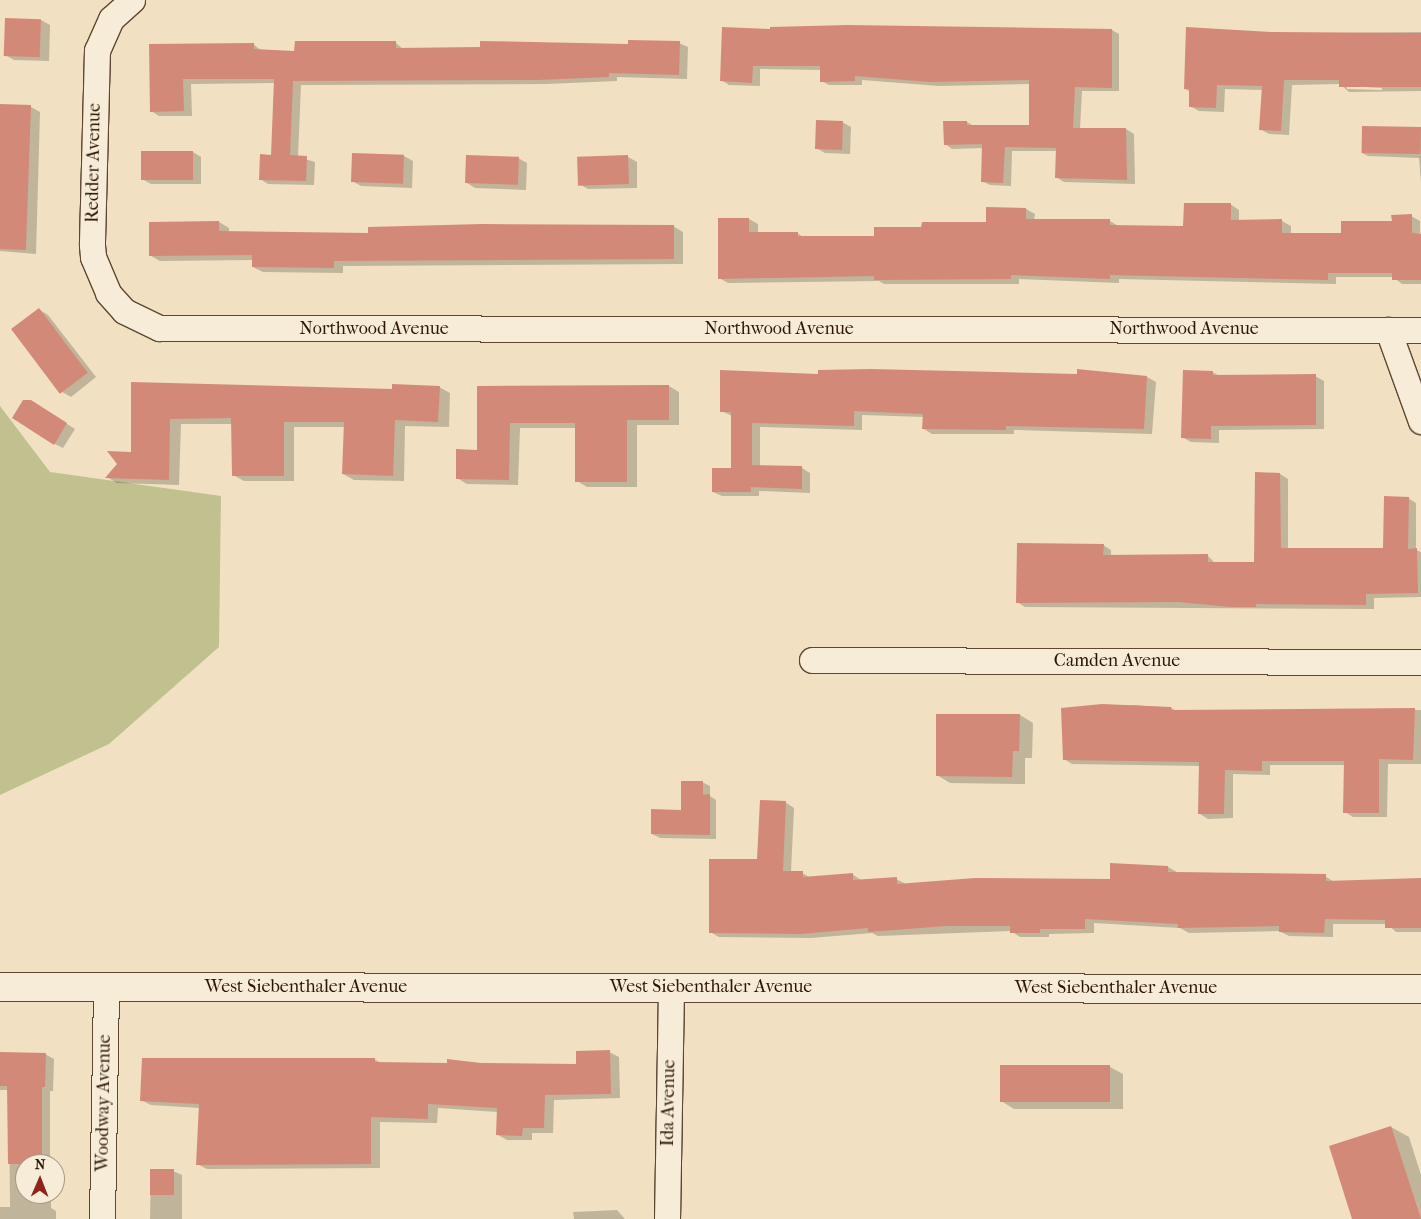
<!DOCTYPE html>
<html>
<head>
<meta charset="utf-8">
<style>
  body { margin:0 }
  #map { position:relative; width:1421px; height:1219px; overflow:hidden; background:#f1e1c2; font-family:"IM FELL French Canon",serif }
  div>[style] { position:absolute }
  .green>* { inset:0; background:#c0c18f }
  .shadow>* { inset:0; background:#0003 }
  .building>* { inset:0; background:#d38978; transform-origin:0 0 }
  .roads { filter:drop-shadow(1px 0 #5d4732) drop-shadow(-1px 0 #5d4732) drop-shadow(0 1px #5d4732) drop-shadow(0 -1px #5d4732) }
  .street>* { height:25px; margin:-12.5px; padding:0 12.5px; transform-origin:12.5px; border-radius:12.5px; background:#f6ecd7 }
  .secondary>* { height:28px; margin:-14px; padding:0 14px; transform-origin:14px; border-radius:14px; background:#f6ecd7 }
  span { translate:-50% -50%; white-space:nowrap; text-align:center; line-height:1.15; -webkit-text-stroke:4px #f6ecd7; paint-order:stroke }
  .street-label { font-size:18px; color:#2c1402 }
  .north { position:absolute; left:15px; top:1154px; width:50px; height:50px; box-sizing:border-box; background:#f6ecd7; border:1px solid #a59682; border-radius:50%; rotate:1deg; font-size:14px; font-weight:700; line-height:20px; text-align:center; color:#2c1402 }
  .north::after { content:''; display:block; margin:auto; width:18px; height:22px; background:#8f2418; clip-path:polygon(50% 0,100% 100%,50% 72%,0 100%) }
</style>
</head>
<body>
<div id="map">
  <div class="green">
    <i style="clip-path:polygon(0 406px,50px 472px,221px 496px,219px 647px,109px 744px,0 795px)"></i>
  </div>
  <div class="shadow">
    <i style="clip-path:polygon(41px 20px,50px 25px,49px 61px,14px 60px,5px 55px)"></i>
    <i style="clip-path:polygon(1112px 30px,1119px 34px,1119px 91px,1082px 91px,1080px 129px,1126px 129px,1134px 134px,1135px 184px,1064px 182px,1056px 177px,1057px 151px,1012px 151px,1011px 186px,990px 185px,982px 181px,983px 148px,952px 149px,945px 144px,967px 122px,974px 126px,1031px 126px,1031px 84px,939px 86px,862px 80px,862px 85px,829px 85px,821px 81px,821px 70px,760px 69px,760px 86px,729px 85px,721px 80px,772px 31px)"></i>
    <i style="clip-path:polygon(evenodd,1421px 32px,1421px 91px,1349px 92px,1340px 84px,1292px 85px,1289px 135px,1269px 134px,1260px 129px,1263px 90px,1225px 89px,1224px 112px,1199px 111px,1190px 106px,1191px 92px,1185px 89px,1271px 34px,1421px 32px,1347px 86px,1382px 88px,1382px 90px,1347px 89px,1347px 86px)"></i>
    <i style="clip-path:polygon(395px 42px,404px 50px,679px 43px,688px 47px,687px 79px,617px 77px,617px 81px,547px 84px,301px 85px,298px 157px,315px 162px,314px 185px,268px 184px,260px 179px,272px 156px,275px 83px,191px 84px,192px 116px,159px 116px,151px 111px,150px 46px,253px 44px,262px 51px,295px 52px)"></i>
    <i style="clip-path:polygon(0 106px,31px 107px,40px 112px,36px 254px,0 251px)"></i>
    <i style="clip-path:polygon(842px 122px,851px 127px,850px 154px,825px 153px,816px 148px)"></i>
    <i style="clip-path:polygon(1421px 129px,1421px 183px,1419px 158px,1368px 156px,1362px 153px)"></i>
    <i style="clip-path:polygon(193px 152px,201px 157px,201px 184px,151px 184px,142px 179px)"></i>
    <i style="clip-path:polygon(353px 154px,404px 156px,413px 161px,412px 188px,361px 186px,352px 181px)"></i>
    <i style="clip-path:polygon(578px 157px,628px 157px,637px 162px,637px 188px,588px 189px,579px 184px)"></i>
    <i style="clip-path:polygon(518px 158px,527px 163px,526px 190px,475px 188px,467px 183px)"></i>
    <i style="clip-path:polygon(1230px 204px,1239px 210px,1239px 221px,1282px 221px,1291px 226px,1291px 234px,1342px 234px,1411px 216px,1420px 221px,1421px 284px,1402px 284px,1393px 277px,1336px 277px,1336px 284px,1119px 279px,1119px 283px,1019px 279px,1019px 284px,884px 284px,879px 281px,728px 283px,719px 278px,749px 219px,758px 224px,758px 234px,797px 233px,805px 238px,875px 237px,923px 228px,987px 223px,1026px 209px,1035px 214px,1034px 220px,1110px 221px,1118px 226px,1185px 227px)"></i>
    <i style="clip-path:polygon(219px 222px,229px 228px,229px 233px,369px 234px,673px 226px,683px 232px,683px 264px,343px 266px,343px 273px,263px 272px,253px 267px,254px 260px,160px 261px,151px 256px)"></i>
    <i style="clip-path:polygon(40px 310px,48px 315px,96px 377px,71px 397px,62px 392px)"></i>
    <i style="clip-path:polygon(1078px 371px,1147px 377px,1156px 382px,1152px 434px,1014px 430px,1014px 434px,932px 434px,924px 429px,924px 417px,862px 415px,862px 430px,760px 427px,760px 466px,802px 468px,810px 473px,810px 493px,759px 491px,759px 496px,722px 496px,713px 492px,732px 469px,732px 416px,721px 411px,819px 375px,1078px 376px)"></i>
    <i style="clip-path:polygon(1212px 372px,1220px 376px,1315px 376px,1324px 381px,1324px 429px,1219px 430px,1219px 443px,1191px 442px,1182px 437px)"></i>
    <i style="clip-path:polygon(132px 384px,393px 390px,439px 387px,450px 393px,449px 427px,405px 426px,404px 481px,354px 480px,343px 474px,345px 427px,294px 427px,294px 481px,244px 481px,233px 475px,233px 424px,181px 424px,179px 485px,117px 483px,107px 477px,133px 453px)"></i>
    <i style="clip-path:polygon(669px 386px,679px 392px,679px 425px,637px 425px,637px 487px,587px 487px,577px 481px,576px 428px,520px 428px,518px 485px,467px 484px,457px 478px,478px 451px,478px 388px)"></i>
    <i style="clip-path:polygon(40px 407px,75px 429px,63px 448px,55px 444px)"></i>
    <i style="clip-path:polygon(1280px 474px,1288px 479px,1288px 549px,1385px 549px,1408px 498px,1416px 503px,1416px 550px,1421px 552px,1421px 597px,1374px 598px,1374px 609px,1025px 607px,1017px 602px,1103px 545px,1111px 550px,1111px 557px,1208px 556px,1216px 564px,1255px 563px)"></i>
    <i style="clip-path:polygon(1134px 705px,1171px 708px,1177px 711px,1421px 710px,1421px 764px,1388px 764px,1387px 817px,1353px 817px,1345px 812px,1345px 765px,1270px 765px,1270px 775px,1233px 774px,1233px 818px,1208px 819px,1200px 814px,1200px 766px,1072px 764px,1064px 759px,1062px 709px)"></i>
    <i style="clip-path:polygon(1020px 715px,1033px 723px,1032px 758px,1025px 758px,1025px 784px,950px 783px,937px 775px)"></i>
    <i style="clip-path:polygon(702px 782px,710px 786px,710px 796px,716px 800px,716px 839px,660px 838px,652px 834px,682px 811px)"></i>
    <i style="clip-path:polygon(785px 802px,794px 808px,791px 872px,802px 873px,811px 878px,852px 874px,861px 880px,896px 879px,906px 884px,1111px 881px,1168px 867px,1177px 872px,1325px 876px,1334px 882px,1421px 881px,1421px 932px,1396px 932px,1387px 924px,1333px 924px,1333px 937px,1289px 936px,1279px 931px,1189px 933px,1180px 928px,1094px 923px,1094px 933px,1049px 934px,1049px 937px,1020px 937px,1011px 931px,878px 936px,872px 933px,811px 938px,719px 937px,710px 932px,758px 860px)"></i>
    <i style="clip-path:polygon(609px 1052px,619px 1057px,620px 1098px,554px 1100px,553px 1133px,532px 1133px,532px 1140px,507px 1140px,498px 1135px,498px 1112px,438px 1108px,437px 1123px,380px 1122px,380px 1168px,207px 1169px,197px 1164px,200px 1108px,151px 1105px,141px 1100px,374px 1059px,381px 1063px,577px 1065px)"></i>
    <i style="clip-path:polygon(0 1053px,45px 1054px,54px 1059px,53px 1091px,50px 1091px,50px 1164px,25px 1164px,25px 1194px,51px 1194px,51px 1208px,56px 1211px,56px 1219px,0 1219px,0 1207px,10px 1207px,9px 1090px,0 1090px)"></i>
    <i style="clip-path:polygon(1110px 1067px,1123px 1074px,1123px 1109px,1014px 1109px,1001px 1101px)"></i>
    <i style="clip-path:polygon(1391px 1127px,1409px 1137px,1421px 1175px,1421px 1219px,1353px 1219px)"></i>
    <i style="clip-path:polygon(151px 1170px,173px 1171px,182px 1175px,182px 1219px,150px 1219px)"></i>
    <i style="clip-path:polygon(617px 1210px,625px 1219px,574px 1219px,573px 1212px)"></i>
  </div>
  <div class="building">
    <i style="left:5px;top:18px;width:36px;height:38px;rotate:2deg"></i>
    <i style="clip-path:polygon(848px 25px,1112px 29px,1112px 88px,1075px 87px,1073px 128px,1126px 128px,1127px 180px,1055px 178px,1056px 148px,1005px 147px,1003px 183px,981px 182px,982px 144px,944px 145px,943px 121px,967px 121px,967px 125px,1029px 125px,1029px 80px,930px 82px,855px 76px,855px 81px,820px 82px,820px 66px,753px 66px,752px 83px,720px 81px,722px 27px,770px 29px,770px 27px)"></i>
    <i style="clip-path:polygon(1186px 27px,1271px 32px,1421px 33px,1421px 87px,1339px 87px,1339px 80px,1284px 80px,1281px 131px,1259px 130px,1262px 86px,1217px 85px,1216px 108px,1189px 107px,1189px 89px,1184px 89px)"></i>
    <i style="clip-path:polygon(628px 40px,680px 41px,679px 75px,609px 73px,609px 77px,537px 80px,293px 81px,290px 155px,307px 156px,306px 181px,259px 180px,260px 154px,271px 155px,274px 79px,183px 79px,184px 111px,150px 112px,149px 44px,254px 43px,254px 49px,294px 51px,295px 41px,396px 41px,396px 48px,480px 47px,480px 41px,628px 44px)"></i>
    <i style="left:0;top:104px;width:31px;height:145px;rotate:2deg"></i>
    <i style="left:816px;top:120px;width:27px;height:29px;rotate:2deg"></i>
    <i style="left:1362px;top:126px;width:59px;height:27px;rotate:1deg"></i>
    <i style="left:141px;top:151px;width:52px;height:29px"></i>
    <i style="left:352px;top:153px;width:52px;height:29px;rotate:2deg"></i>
    <i style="left:466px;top:155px;width:53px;height:28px;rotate:2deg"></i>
    <i style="left:628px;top:155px;width:29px;height:51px;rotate:88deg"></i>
    <i style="clip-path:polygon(1184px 203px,1231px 203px,1231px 220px,1282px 219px,1282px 233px,1341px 233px,1341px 221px,1392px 221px,1391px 215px,1412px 214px,1412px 233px,1421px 234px,1421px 280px,1392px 280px,1392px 273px,1328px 273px,1328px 280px,1110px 275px,1110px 279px,1011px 275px,1011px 279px,874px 280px,874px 276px,718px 279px,718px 218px,749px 218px,749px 232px,798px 232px,798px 236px,874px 236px,874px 227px,921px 227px,922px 222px,986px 222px,986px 207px,1026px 208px,1026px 219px,1110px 219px,1110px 225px,1183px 226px)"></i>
    <i style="clip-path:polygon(219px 221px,219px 231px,368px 233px,368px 227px,482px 224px,674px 225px,674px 259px,334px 261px,334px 268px,252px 267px,252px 255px,149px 256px,149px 222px)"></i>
    <i style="left:39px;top:308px;width:81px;height:35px;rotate:53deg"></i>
    <i style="clip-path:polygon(871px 369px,1077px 374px,1077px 369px,1147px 376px,1144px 429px,1006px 426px,1006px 430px,922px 429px,923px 414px,854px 411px,854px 426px,752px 423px,752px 465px,802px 466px,802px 489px,751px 487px,751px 492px,712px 492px,712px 468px,731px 468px,731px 412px,720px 412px,720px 370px,818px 374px,818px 370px)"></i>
    <i style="clip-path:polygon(1183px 370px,1213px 371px,1213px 375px,1316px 374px,1316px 425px,1211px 426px,1211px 439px,1181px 438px)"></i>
    <i style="clip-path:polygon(131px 382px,392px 389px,392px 384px,440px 386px,438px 422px,395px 420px,393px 476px,342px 474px,344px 422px,284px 422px,284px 476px,232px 476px,231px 418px,170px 419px,169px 480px,105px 478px,117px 464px,107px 451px,131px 452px)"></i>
    <i style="clip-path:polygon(669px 385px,669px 420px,627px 420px,627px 482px,575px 482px,575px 423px,510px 423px,509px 480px,456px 479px,456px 449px,477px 450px,477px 386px)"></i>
    <i style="clip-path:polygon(23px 400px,31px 400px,67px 423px,54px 445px,12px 418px)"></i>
    <i style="clip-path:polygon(1255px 472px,1280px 473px,1281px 548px,1383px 548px,1384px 496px,1409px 497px,1408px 549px,1417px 548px,1418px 593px,1366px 594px,1366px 605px,1256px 604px,1256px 607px,1231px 607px,1178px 602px,1016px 603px,1017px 543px,1104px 544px,1103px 555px,1208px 554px,1208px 562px,1254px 562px)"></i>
    <i style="clip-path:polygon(1102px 704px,1171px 707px,1172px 710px,1415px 708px,1413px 760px,1379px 759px,1379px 813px,1343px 813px,1344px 761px,1262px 761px,1262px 771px,1225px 770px,1224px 814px,1198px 814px,1199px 762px,1063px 760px,1061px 708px)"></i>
    <i style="clip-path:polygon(936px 714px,1020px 714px,1019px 751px,1013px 751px,1012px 777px,936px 776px)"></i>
    <i style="clip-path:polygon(681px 781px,703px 781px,703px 795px,710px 794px,710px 835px,651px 834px,651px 809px,681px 810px)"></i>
    <i style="clip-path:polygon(760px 800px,786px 801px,783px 871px,803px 871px,803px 877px,853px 873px,853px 880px,897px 877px,897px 884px,975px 878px,1110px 879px,1110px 863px,1168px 866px,1168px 872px,1326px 874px,1326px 881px,1421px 878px,1421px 928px,1385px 928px,1385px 920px,1325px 919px,1324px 933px,1279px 932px,1279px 926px,1178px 928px,1178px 924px,1085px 919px,1085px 929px,1040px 929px,1040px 933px,1010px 933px,1010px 926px,946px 926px,868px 932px,868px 928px,801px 934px,709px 933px,709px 859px,757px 859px)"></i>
    <i style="clip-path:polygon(610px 1050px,611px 1094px,545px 1095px,544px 1128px,523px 1128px,522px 1136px,496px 1135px,497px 1108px,428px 1104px,428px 1119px,371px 1117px,371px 1164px,196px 1165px,199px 1104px,140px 1101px,142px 1058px,375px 1058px,375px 1062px,447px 1063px,447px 1059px,481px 1063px,576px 1064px,576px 1051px)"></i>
    <i style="clip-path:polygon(0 1052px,46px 1053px,45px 1087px,42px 1087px,42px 1164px,8px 1164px,7px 1086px,0 1086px)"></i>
    <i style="left:1000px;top:1065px;width:110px;height:37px"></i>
    <i style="clip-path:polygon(1391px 1126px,1421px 1219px,1352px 1219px,1329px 1146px)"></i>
    <i style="left:150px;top:1169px;width:24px;height:26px"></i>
  </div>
  <div class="roads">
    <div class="street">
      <i style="left:132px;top:0;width:28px;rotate:138deg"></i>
      <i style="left:111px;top:19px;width:34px;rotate:114deg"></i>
      <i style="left:97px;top:50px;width:195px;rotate:91.5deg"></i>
      <i style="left:92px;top:245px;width:12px;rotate:85deg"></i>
      <i style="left:93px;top:257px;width:39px;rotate:67deg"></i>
      <i style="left:108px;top:293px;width:24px;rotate:48deg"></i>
      <i style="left:124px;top:311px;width:39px;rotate:26deg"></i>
      <i style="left:159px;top:328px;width:1262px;rotate:0.09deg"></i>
      <i style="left:1388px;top:330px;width:97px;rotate:70.1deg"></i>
      <i style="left:812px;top:660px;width:609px;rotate:0.19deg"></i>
      <i style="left:102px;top:1219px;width:232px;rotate:-89deg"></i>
      <i style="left:667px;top:1219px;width:232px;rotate:-89deg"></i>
    </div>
    <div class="secondary">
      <i style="left:0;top:987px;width:1421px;rotate:0.08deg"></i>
    </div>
  </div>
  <div class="street-label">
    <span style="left:94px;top:163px;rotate:-89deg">Redder Avenue</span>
    <span style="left:374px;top:329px">Northwood Avenue</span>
    <span style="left:779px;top:329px">Northwood Avenue</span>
    <span style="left:1184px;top:329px">Northwood Avenue</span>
    <span style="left:1117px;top:661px">Camden Avenue</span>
    <span style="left:306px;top:987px">West Siebenthaler Avenue</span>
    <span style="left:711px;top:987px">West Siebenthaler Avenue</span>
    <span style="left:1116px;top:988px">West Siebenthaler Avenue</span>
    <span style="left:104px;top:1103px;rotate:-89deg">Woodway Avenue</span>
    <span style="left:669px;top:1103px;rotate:-89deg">Ida Avenue</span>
  </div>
  <div class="north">N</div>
</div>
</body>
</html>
